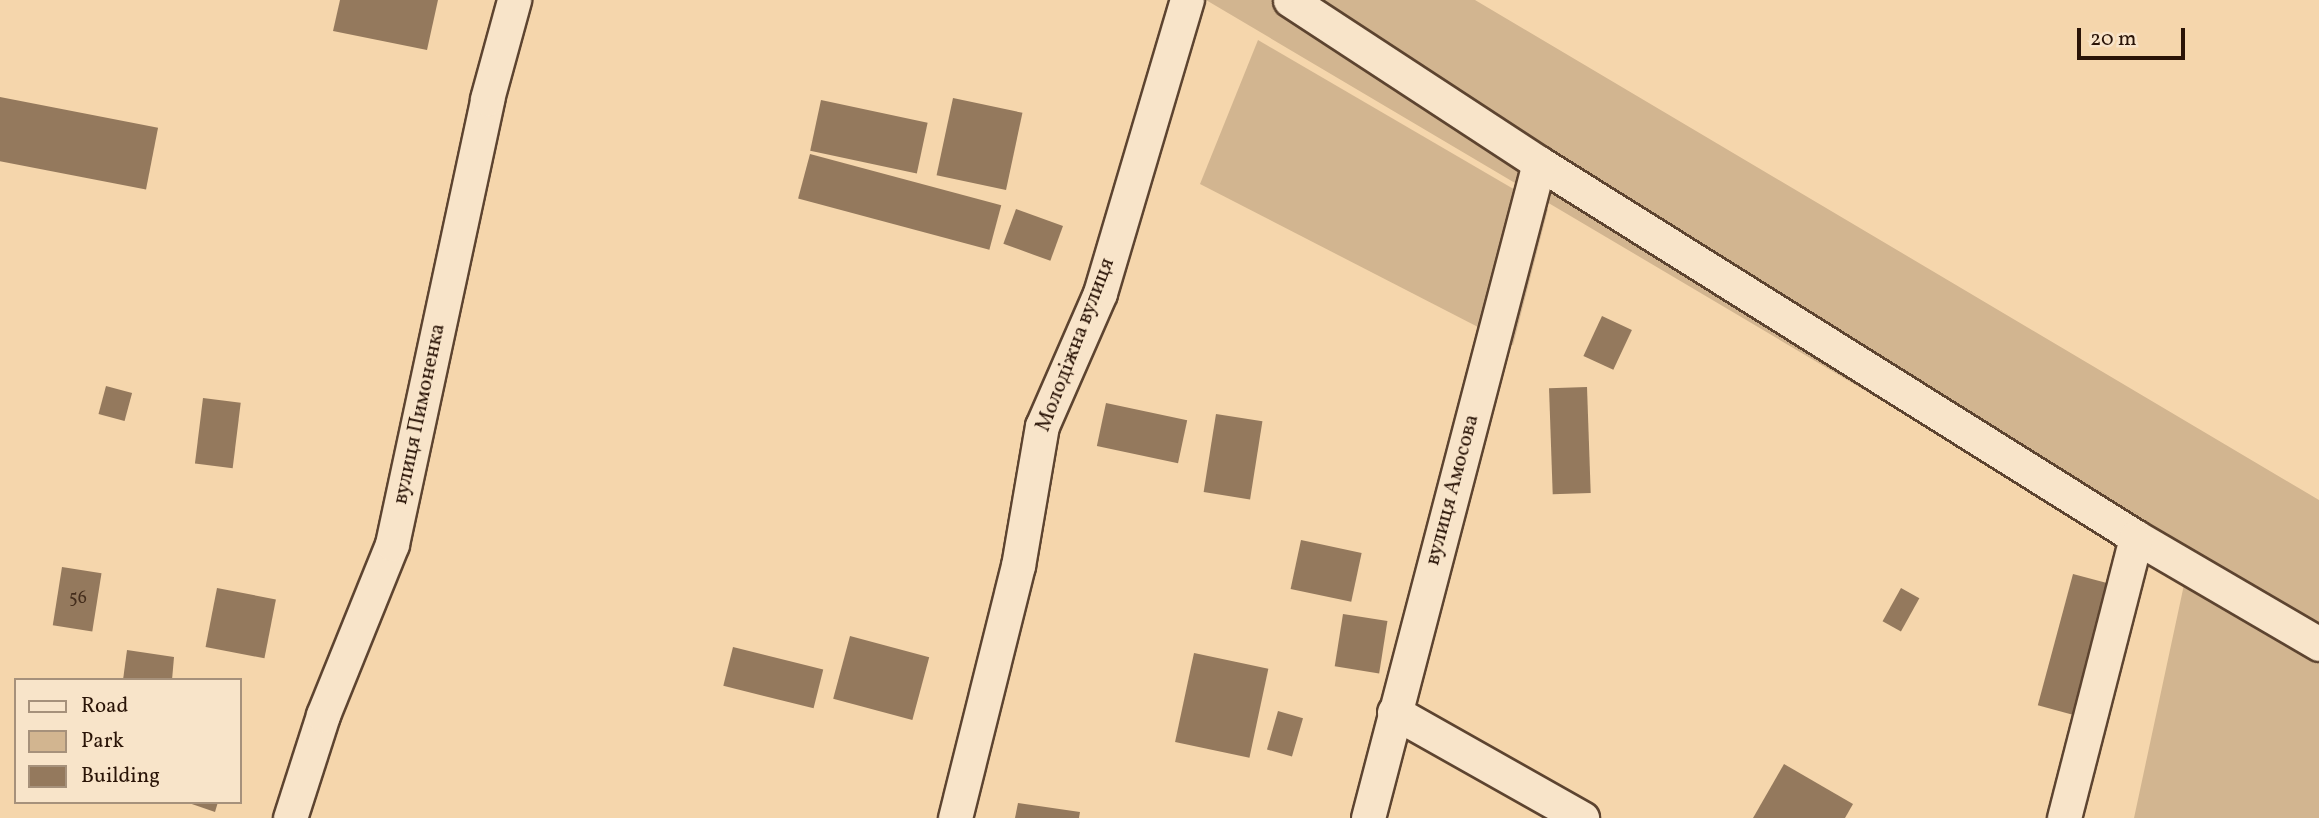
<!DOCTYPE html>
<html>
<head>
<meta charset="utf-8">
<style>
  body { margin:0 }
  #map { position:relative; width:2319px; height:818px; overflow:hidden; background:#f5d6ac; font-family:Vollkorn,serif }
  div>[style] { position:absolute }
  .green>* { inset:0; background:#d2b590 }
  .building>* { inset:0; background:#94795d; transform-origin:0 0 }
  .roads { filter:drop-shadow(2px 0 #5d4430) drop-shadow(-2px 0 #5d4430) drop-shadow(0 2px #5d4430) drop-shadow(0 -2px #5d4430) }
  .minor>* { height:33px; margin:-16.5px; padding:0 16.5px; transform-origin:16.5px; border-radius:16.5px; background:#f8e4c9 }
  span { translate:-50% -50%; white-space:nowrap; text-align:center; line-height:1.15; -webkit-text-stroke:5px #f8e4c9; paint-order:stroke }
  .number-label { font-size:18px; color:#442d1c }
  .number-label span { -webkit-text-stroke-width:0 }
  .street-label { font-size:21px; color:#2a1407 }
  .legend { position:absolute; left:14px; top:678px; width:228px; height:126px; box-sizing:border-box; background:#f8e4c9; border:2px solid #a6917b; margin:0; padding:9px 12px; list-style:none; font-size:21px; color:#2a1407 }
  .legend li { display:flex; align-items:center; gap:14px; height:35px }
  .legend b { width:35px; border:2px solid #a6917b }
  .scale { position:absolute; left:2077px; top:28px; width:108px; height:32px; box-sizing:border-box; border:4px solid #2a1407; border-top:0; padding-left:9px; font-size:21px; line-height:24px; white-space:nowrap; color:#2a1407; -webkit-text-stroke:5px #f8e4c9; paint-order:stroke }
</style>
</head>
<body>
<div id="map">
  <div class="green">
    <i style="clip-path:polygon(1206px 0,1475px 0,2319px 500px,2319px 818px,2134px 818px,2185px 580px)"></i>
    <i style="clip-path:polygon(1258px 40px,1548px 209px,1513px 345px,1200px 184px)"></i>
  </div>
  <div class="building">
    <i style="clip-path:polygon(340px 0,438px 0,427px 50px,333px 31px)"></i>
    <i style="left:0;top:97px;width:161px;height:63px;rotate:11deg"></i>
    <i style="left:953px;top:98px;width:71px;height:79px;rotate:12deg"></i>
    <i style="left:821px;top:100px;width:109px;height:52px;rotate:12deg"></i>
    <i style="left:810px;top:154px;width:198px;height:46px;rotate:15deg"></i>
    <i style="left:1016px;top:209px;width:50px;height:37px;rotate:20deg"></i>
    <i style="left:1602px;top:316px;width:33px;height:44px;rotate:25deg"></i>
    <i style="left:106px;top:386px;width:27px;height:29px;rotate:15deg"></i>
    <i style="left:1587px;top:387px;width:106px;height:38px;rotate:88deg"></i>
    <i style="left:203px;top:398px;width:38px;height:66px;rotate:7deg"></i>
    <i style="left:1106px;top:403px;width:83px;height:44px;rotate:12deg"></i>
    <i style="left:1216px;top:414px;width:47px;height:79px;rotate:9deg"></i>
    <i style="left:1301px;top:540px;width:62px;height:50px;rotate:12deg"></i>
    <i style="left:62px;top:567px;width:40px;height:59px;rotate:9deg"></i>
    <i style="left:2073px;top:574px;width:39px;height:136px;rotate:15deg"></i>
    <i style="left:217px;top:588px;width:60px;height:60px;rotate:11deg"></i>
    <i style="left:1901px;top:588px;width:21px;height:38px;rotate:29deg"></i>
    <i style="left:1343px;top:614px;width:45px;height:53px;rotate:9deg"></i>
    <i style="left:850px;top:636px;width:82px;height:65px;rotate:15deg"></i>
    <i style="left:733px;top:647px;width:93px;height:40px;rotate:14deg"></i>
    <i style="clip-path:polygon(127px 650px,174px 657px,172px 680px,123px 680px)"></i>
    <i style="left:1194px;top:653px;width:76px;height:91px;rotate:12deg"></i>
    <i style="left:1278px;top:711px;width:26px;height:40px;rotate:16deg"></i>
    <i style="clip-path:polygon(1784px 764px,1853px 804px,1845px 818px,1753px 818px)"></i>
    <i style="clip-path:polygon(186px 802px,218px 802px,215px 812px)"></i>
    <i style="clip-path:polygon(1018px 803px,1080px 812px,1079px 818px,1015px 818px)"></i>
  </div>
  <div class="roads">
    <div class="minor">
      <i style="left:1290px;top:0;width:298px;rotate:33.2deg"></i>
      <i style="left:1539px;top:163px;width:704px;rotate:32.07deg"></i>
      <i style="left:2136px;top:537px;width:212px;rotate:30.3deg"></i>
      <i style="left:1394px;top:712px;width:216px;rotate:29.4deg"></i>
      <i style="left:290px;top:818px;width:108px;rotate:-72.2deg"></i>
      <i style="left:323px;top:715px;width:184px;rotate:-68deg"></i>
      <i style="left:392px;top:544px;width:455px;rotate:-77.9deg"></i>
      <i style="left:487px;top:99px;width:103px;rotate:-74.7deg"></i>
      <i style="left:955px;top:818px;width:260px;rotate:-76deg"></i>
      <i style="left:1018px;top:566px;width:142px;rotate:-80.3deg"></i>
      <i style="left:1042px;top:426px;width:145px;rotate:-66.4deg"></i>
      <i style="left:1100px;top:293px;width:306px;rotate:-73.5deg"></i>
      <i style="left:1368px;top:818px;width:677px;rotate:-75.37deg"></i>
      <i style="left:2064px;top:818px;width:290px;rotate:-75.6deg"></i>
    </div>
  </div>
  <div class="number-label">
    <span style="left:78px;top:599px">56</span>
  </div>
  <div class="street-label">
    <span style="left:1076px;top:345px;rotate:-69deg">Молодіжна вулиця</span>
    <span style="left:420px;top:414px;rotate:-78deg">вулиця Пимоненка</span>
    <span style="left:1453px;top:490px;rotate:-75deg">вулиця Амосова</span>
  </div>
  <ul class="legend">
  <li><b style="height:9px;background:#f8e4c9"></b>Road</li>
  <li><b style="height:19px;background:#d2b590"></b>Park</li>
  <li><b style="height:19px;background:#94795d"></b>Building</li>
  </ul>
  <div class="scale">20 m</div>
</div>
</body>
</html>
